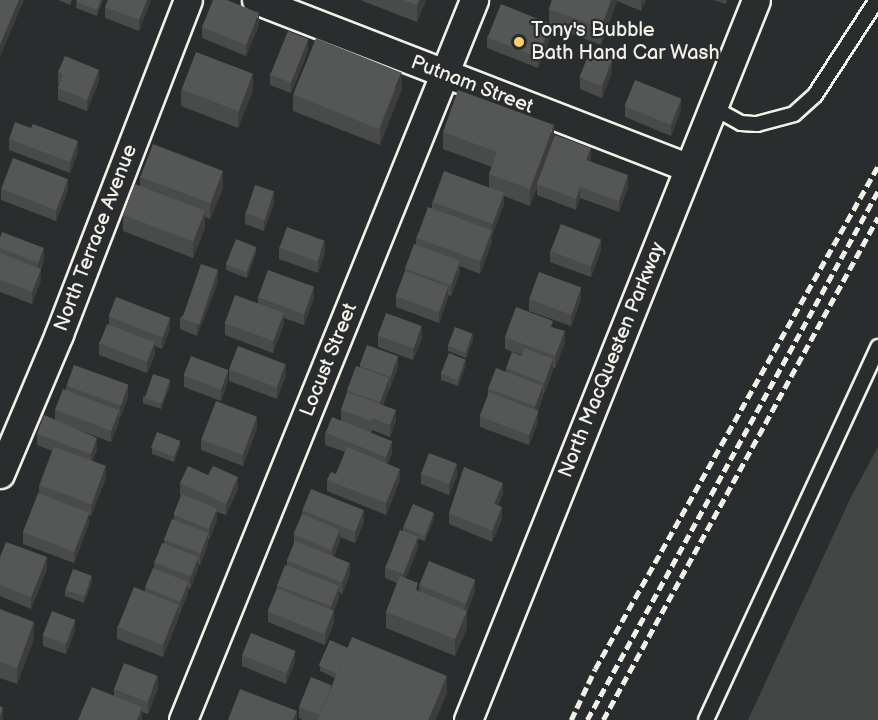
<!DOCTYPE html>
<html>
<head>
<meta charset="utf-8">
<style>
  body { margin:0 }
  #map { position:relative; width:878px; height:720px; overflow:hidden; background:#2a2d2e; font-family:"Balsamiq Sans",sans-serif }
  div>[style] { position:absolute }
  .green>* { inset:0; background:#444645 }
  .roads { filter:drop-shadow(2px 0 #f4f1e8) drop-shadow(-2px 0 #f4f1e8) drop-shadow(0 2px #f4f1e8) drop-shadow(0 -2px #f4f1e8) }
  .lane>* { height:14px; margin:-7px; padding:0 7px; transform-origin:7px; border-radius:7px; background:#2a2d2e }
  .street>* { height:27px; margin:-13.5px; padding:0 13.5px; transform-origin:13.5px; border-radius:13.5px; background:#2a2d2e }
  .rail>* { height:4.5px; margin-top:-2.25px; transform-origin:0; background:repeating-linear-gradient(90deg,#f4f1e8 0 9px,transparent 0 13.5px) }
  .wall>* { inset:0; background:#494b4a }
  .shaded-wall>* { inset:0; background:#3c3d3c }
  .building>* { inset:0; background:#555756; transform-origin:0 0 }
  .dots>* { width:16px; height:16px; translate:-50% -50%; box-sizing:border-box; border:3px solid #2a2d2e; border-radius:50% }
  span { translate:-50% -50%; white-space:nowrap; text-align:center; line-height:1.15; -webkit-text-stroke:4.5px #2a2d2e; paint-order:stroke }
  .poi-label { font-size:20px; color:#f4f1e8 }
  .left { translate:0 -50%; text-align:left }
  .street-label { font-size:20px; color:#f4f1e8 }
</style>
</head>
<body>
<div id="map">
  <div class="green">
    <i style="clip-path:polygon(878px 447px,878px 720px,748px 720px,851px 497px)"></i>
  </div>
  <div class="roads">
    <div class="lane">
      <i style="left:712px;top:107px;width:33px;rotate:29deg"></i>
      <i style="left:741px;top:123px;width:16px;rotate:4deg"></i>
      <i style="left:757px;top:124px;width:38px;rotate:-15deg"></i>
      <i style="left:794px;top:114px;width:28px;rotate:-42deg"></i>
      <i style="left:815px;top:95px;width:113px;rotate:-56.9deg"></i>
      <i style="left:706px;top:720px;width:411px;rotate:-65.2deg"></i>
    </div>
    <div class="street">
      <i style="left:256px;top:0;width:464px;rotate:21.2deg"></i>
      <i style="left:0;top:474px;width:152px;rotate:-67.1deg"></i>
      <i style="left:59px;top:334px;width:358px;rotate:-68.9deg"></i>
      <i style="left:183px;top:720px;width:777px;rotate:-67.99deg"></i>
      <i style="left:468px;top:720px;width:775px;rotate:-68.2deg"></i>
    </div>
  </div>
  <div class="rail">
    <i style="left:571px;top:720px;width:56px;rotate:-64.8deg"></i>
    <i style="left:595px;top:669px;width:577px;rotate:-60.64deg"></i>
    <i style="left:587px;top:720px;width:604px;rotate:-61.19deg"></i>
    <i style="left:603px;top:720px;width:573px;rotate:-61.33deg"></i>
  </div>
  <div class="wall">
    <i style="clip-path:polygon(58px 0,72px 0,70px 5px)"></i>
    <i style="clip-path:polygon(77px 0,103px 0,97px 16px,76px 8px)"></i>
    <i style="clip-path:polygon(108px 0,151px 0,139px 31px,105px 18px,105px 7px)"></i>
    <i style="clip-path:polygon(360px 0,426px 0,417px 22px)"></i>
    <i style="clip-path:polygon(552px 0,646px 0,641px 11px,617px 1px,601px 45px,551px 26px,551px 36px,538px 68px,487px 48px,487px 37px,549px 23px,549px 9px)"></i>
    <i style="clip-path:polygon(714px 0,727px 0,726px 4px)"></i>
    <i style="clip-path:polygon(259px 25px,246px 56px,202px 38px,202px 27px)"></i>
    <i style="clip-path:polygon(308px 51px,291px 93px,270px 85px,270px 74px)"></i>
    <i style="clip-path:polygon(58px 72px,99px 81px,87px 111px,58px 100px,58px 88px,59px 84px,58px 84px)"></i>
    <i style="clip-path:polygon(612px 72px,602px 98px,580px 89px,580px 77px)"></i>
    <i style="clip-path:polygon(402px 88px,380px 145px,293px 111px,293px 95px)"></i>
    <i style="clip-path:polygon(181px 89px,253px 91px,238px 128px,181px 106px)"></i>
    <i style="clip-path:polygon(625px 106px,681px 110px,671px 136px,625px 117px)"></i>
    <i style="clip-path:polygon(443px 132px,554px 138px,591px 159px,590px 161px,628px 187px,619px 212px,580px 198px,576px 210px,537px 195px,537px 188px,530px 206px,504px 196px,504px 204px,492px 236px,492px 242px,480px 274px,460px 266px,460px 272px,451px 296px,448px 295px,448px 298px,439px 323px,396px 307px,396px 296px,405px 271px,405px 268px,416px 245px,416px 238px,432px 208px,432px 202px,489px 188px,489px 174px,492px 167px,443px 149px)"></i>
    <i style="clip-path:polygon(9px 139px,78px 152px,70px 173px,9px 150px)"></i>
    <i style="clip-path:polygon(140px 176px,223px 188px,210px 219px,205px 217px,205px 228px,193px 258px,123px 231px,123px 215px,140px 186px)"></i>
    <i style="clip-path:polygon(1px 189px,68px 190px,56px 221px,1px 200px)"></i>
    <i style="clip-path:polygon(274px 203px,264px 231px,245px 224px,245px 213px)"></i>
    <i style="clip-path:polygon(0 238px,44px 259px,41px 269px,41px 280px,32px 304px,0 292px)"></i>
    <i style="clip-path:polygon(279px 247px,325px 252px,318px 273px,279px 259px)"></i>
    <i style="clip-path:polygon(601px 250px,591px 277px,550px 262px,550px 251px)"></i>
    <i style="clip-path:polygon(256px 253px,247px 278px,226px 270px,226px 264px)"></i>
    <i style="clip-path:polygon(218px 282px,197px 336px,180px 329px,180px 318px)"></i>
    <i style="clip-path:polygon(258px 297px,314px 298px,304px 325px,284px 318px,284px 324px,273px 353px,225px 335px,225px 323px,258px 303px)"></i>
    <i style="clip-path:polygon(529px 299px,581px 299px,571px 326px,529px 311px)"></i>
    <i style="clip-path:polygon(109px 317px,170px 329px,162px 349px,155px 346px,155px 354px,147px 373px,99px 355px,99px 343px,109px 325px)"></i>
    <i style="clip-path:polygon(553px 327px,565px 343px,555px 368px,553px 367px,553px 370px,544px 394px,543px 394px,543px 397px,538px 411px,538px 422px,529px 445px,480px 427px,480px 416px,488px 395px,488px 388px,506px 372px,506px 368px,522px 355px,505px 349px,505px 337px)"></i>
    <i style="clip-path:polygon(378px 336px,422px 338px,413px 360px,378px 347px)"></i>
    <i style="clip-path:polygon(473px 340px,466px 358px,448px 351px,448px 346px)"></i>
    <i style="clip-path:polygon(466px 365px,458px 386px,441px 380px,441px 374px)"></i>
    <i style="clip-path:polygon(360px 366px,398px 368px,390px 388px,389px 388px,383px 405px,396px 421px,390px 437px,372px 430px,371px 433px,392px 453px,388px 464px,400px 480px,386px 515px,327px 491px,327px 480px,336px 474px,345px 452px,325px 445px,325px 433px,341px 421px,341px 410px,347px 393px,347px 390px)"></i>
    <i style="clip-path:polygon(229px 369px,286px 376px,277px 399px,229px 381px)"></i>
    <i style="clip-path:polygon(184px 376px,228px 381px,221px 401px,184px 387px)"></i>
    <i style="clip-path:polygon(66px 386px,128px 397px,120px 418px,119px 417px,119px 422px,111px 442px,79px 430px,97px 449px,92px 461px,106px 478px,91px 516px,89px 515px,89px 524px,74px 563px,23px 544px,23px 532px,39px 493px,39px 485px,52px 451px,37px 445px,37px 434px,55px 420px,55px 410px,66px 390px)"></i>
    <i style="clip-path:polygon(170px 386px,161px 409px,143px 403px,143px 397px)"></i>
    <i style="clip-path:polygon(257px 428px,243px 466px,201px 450px,201px 439px)"></i>
    <i style="clip-path:polygon(180px 446px,174px 462px,152px 454px,152px 448px)"></i>
    <i style="clip-path:polygon(421px 473px,457px 476px,449px 495px,421px 484px)"></i>
    <i style="clip-path:polygon(180px 483px,238px 489px,226px 515px,217px 512px,217px 520px,209px 540px,208px 539px,208px 544px,200px 565px,198px 564px,198px 569px,190px 589px,188px 588px,188px 594px,180px 613px,179px 613px,179px 617px,163px 657px,117px 639px,117px 627px,145px 592px,145px 587px,154px 568px,154px 562px,164px 543px,164px 539px,174px 519px,174px 514px,181px 495px,180px 495px)"></i>
    <i style="clip-path:polygon(503px 494px,498px 506px,502px 519px,492px 542px,449px 524px,449px 513px)"></i>
    <i style="clip-path:polygon(302px 510px,364px 522px,355px 543px,340px 537px,340px 541px,334px 556px,350px 574px,342px 594px,339px 592px,339px 598px,334px 611px,334px 623px,325px 645px,268px 622px,268px 611px,277px 588px,277px 585px,287px 565px,287px 560px,294px 543px,294px 534px,302px 515px)"></i>
    <i style="clip-path:polygon(434px 519px,425px 541px,418px 539px,418px 548px,406px 578px,419px 592px,419px 585px,475px 592px,467px 612px,467px 628px,455px 656px,386px 628px,386px 612px,397px 583px,385px 578px,385px 567px,403px 531px,403px 527px)"></i>
    <i style="clip-path:polygon(0 557px,47px 569px,31px 609px,0 596px)"></i>
    <i style="clip-path:polygon(92px 582px,84px 603px,65px 596px,65px 590px)"></i>
    <i style="clip-path:polygon(0 609px,34px 639px,17px 684px,0 678px)"></i>
    <i style="clip-path:polygon(75px 631px,66px 654px,43px 646px,43px 635px)"></i>
    <i style="clip-path:polygon(242px 655px,295px 662px,286px 684px,242px 666px)"></i>
    <i style="clip-path:polygon(320px 666px,447px 693px,435px 720px,303px 720px,299px 718px,299px 707px,331px 688px,335px 678px,320px 671px)"></i>
    <i style="clip-path:polygon(158px 688px,148px 714px,142px 712px,142px 719px,114px 696px,114px 689px)"></i>
  </div>
  <div class="shaded-wall">
    <i style="clip-path:polygon(19px 0,24px 0,0 57px,0 45px)"></i>
    <i style="clip-path:polygon(101px 0,103px 0,97px 16px,97px 10px)"></i>
    <i style="clip-path:polygon(147px 0,151px 0,139px 31px,139px 20px)"></i>
    <i style="clip-path:polygon(419px 0,426px 0,417px 22px,417px 5px)"></i>
    <i style="clip-path:polygon(611px 0,617px 0,617px 1px,601px 45px,601px 28px)"></i>
    <i style="clip-path:polygon(641px 0,646px 0,641px 11px)"></i>
    <i style="clip-path:polygon(259px 13px,259px 25px,246px 56px,246px 45px)"></i>
    <i style="clip-path:polygon(551px 24px,551px 36px,538px 68px,538px 57px)"></i>
    <i style="clip-path:polygon(308px 39px,308px 51px,291px 93px,291px 82px)"></i>
    <i style="clip-path:polygon(612px 60px,612px 72px,602px 98px,602px 86px)"></i>
    <i style="clip-path:polygon(99px 70px,99px 81px,87px 111px,87px 100px)"></i>
    <i style="clip-path:polygon(402px 72px,402px 88px,380px 145px,380px 129px)"></i>
    <i style="clip-path:polygon(253px 74px,253px 91px,238px 128px,238px 112px)"></i>
    <i style="clip-path:polygon(681px 99px,681px 110px,671px 136px,671px 124px)"></i>
    <i style="clip-path:polygon(554px 125px,554px 142px,537px 184px,537px 188px,530px 206px,530px 189px)"></i>
    <i style="clip-path:polygon(78px 141px,78px 152px,70px 173px,70px 162px)"></i>
    <i style="clip-path:polygon(591px 148px,591px 159px,586px 171px,586px 160px)"></i>
    <i style="clip-path:polygon(223px 171px,223px 188px,210px 219px,210px 203px)"></i>
    <i style="clip-path:polygon(628px 175px,628px 187px,619px 212px,619px 201px)"></i>
    <i style="clip-path:polygon(68px 179px,68px 190px,56px 221px,56px 210px)"></i>
    <i style="clip-path:polygon(580px 187px,580px 198px,576px 210px,576px 199px)"></i>
    <i style="clip-path:polygon(274px 191px,274px 203px,264px 231px,264px 220px)"></i>
    <i style="clip-path:polygon(504px 193px,504px 204px,492px 236px,492px 225px)"></i>
    <i style="clip-path:polygon(205px 211px,205px 228px,193px 258px,193px 242px)"></i>
    <i style="clip-path:polygon(492px 230px,492px 242px,480px 274px,480px 262px)"></i>
    <i style="clip-path:polygon(601px 239px,601px 250px,591px 277px,591px 266px)"></i>
    <i style="clip-path:polygon(325px 241px,325px 252px,318px 273px,318px 261px)"></i>
    <i style="clip-path:polygon(256px 247px,256px 253px,247px 278px,247px 272px)"></i>
    <i style="clip-path:polygon(44px 248px,44px 259px,38px 274px,38px 263px)"></i>
    <i style="clip-path:polygon(460px 261px,460px 272px,451px 296px,451px 285px)"></i>
    <i style="clip-path:polygon(41px 269px,41px 280px,32px 304px,32px 292px)"></i>
    <i style="clip-path:polygon(218px 270px,218px 282px,197px 336px,197px 324px)"></i>
    <i style="clip-path:polygon(314px 287px,314px 298px,304px 325px,304px 314px)"></i>
    <i style="clip-path:polygon(448px 287px,448px 298px,439px 323px,439px 311px)"></i>
    <i style="clip-path:polygon(581px 287px,581px 299px,571px 326px,571px 315px)"></i>
    <i style="clip-path:polygon(284px 313px,284px 324px,273px 353px,273px 341px)"></i>
    <i style="clip-path:polygon(170px 318px,170px 329px,162px 349px,162px 338px)"></i>
    <i style="clip-path:polygon(422px 326px,422px 338px,413px 360px,413px 349px)"></i>
    <i style="clip-path:polygon(565px 331px,565px 343px,555px 368px,555px 356px)"></i>
    <i style="clip-path:polygon(473px 334px,473px 340px,466px 358px,466px 352px)"></i>
    <i style="clip-path:polygon(155px 342px,155px 354px,147px 373px,147px 362px)"></i>
    <i style="clip-path:polygon(398px 356px,398px 368px,390px 388px,390px 377px)"></i>
    <i style="clip-path:polygon(553px 359px,553px 370px,544px 394px,544px 383px)"></i>
    <i style="clip-path:polygon(466px 360px,466px 365px,458px 386px,458px 380px)"></i>
    <i style="clip-path:polygon(286px 364px,286px 376px,277px 399px,277px 387px)"></i>
    <i style="clip-path:polygon(228px 370px,228px 381px,221px 401px,221px 390px)"></i>
    <i style="clip-path:polygon(389px 378px,389px 389px,380px 413px,380px 402px)"></i>
    <i style="clip-path:polygon(170px 380px,170px 386px,161px 409px,161px 403px)"></i>
    <i style="clip-path:polygon(128px 385px,128px 397px,120px 418px,120px 406px)"></i>
    <i style="clip-path:polygon(543px 386px,543px 397px,538px 411px,538px 422px,529px 445px,529px 434px,535px 417px,535px 406px)"></i>
    <i style="clip-path:polygon(119px 410px,119px 422px,111px 442px,111px 431px)"></i>
    <i style="clip-path:polygon(396px 410px,396px 421px,390px 437px,390px 425px)"></i>
    <i style="clip-path:polygon(257px 417px,257px 428px,243px 466px,243px 455px)"></i>
    <i style="clip-path:polygon(97px 438px,97px 449px,91px 466px,91px 454px)"></i>
    <i style="clip-path:polygon(180px 441px,180px 446px,174px 462px,174px 456px)"></i>
    <i style="clip-path:polygon(392px 441px,392px 453px,386px 469px,386px 458px)"></i>
    <i style="clip-path:polygon(457px 464px,457px 476px,449px 495px,449px 484px)"></i>
    <i style="clip-path:polygon(106px 466px,106px 478px,91px 516px,91px 505px)"></i>
    <i style="clip-path:polygon(400px 469px,400px 480px,386px 515px,386px 503px)"></i>
    <i style="clip-path:polygon(238px 477px,238px 489px,226px 515px,226px 504px)"></i>
    <i style="clip-path:polygon(503px 483px,503px 494px,494px 516px,494px 504px)"></i>
    <i style="clip-path:polygon(502px 507px,502px 519px,492px 542px,492px 531px)"></i>
    <i style="clip-path:polygon(217px 509px,217px 520px,209px 540px,209px 529px)"></i>
    <i style="clip-path:polygon(364px 510px,364px 522px,355px 543px,355px 531px)"></i>
    <i style="clip-path:polygon(89px 513px,89px 524px,74px 563px,74px 551px)"></i>
    <i style="clip-path:polygon(434px 513px,434px 519px,425px 541px,425px 536px)"></i>
    <i style="clip-path:polygon(340px 530px,340px 541px,332px 560px,332px 549px)"></i>
    <i style="clip-path:polygon(208px 533px,208px 544px,200px 565px,200px 553px)"></i>
    <i style="clip-path:polygon(418px 537px,418px 548px,403px 586px,403px 574px)"></i>
    <i style="clip-path:polygon(47px 557px,47px 569px,31px 609px,31px 597px)"></i>
    <i style="clip-path:polygon(198px 557px,198px 569px,190px 589px,190px 577px)"></i>
    <i style="clip-path:polygon(350px 563px,350px 574px,342px 594px,342px 582px)"></i>
    <i style="clip-path:polygon(92px 576px,92px 582px,84px 603px,84px 597px)"></i>
    <i style="clip-path:polygon(475px 580px,475px 592px,467px 612px,467px 628px,455px 656px,455px 639px,465px 615px,465px 605px)"></i>
    <i style="clip-path:polygon(188px 582px,188px 594px,180px 613px,180px 602px)"></i>
    <i style="clip-path:polygon(339px 586px,339px 598px,331px 618px,331px 607px)"></i>
    <i style="clip-path:polygon(179px 605px,179px 617px,163px 657px,163px 646px)"></i>
    <i style="clip-path:polygon(334px 611px,334px 623px,325px 645px,325px 634px)"></i>
    <i style="clip-path:polygon(75px 620px,75px 631px,66px 654px,66px 643px)"></i>
    <i style="clip-path:polygon(34px 622px,34px 639px,17px 684px,17px 668px)"></i>
    <i style="clip-path:polygon(295px 651px,295px 662px,286px 684px,286px 672px)"></i>
    <i style="clip-path:polygon(158px 676px,158px 688px,148px 714px,148px 702px)"></i>
    <i style="clip-path:polygon(447px 676px,447px 693px,435px 720px,428px 720px)"></i>
    <i style="clip-path:polygon(142px 707px,142px 720px,137px 720px)"></i>
    <i style="clip-path:polygon(3px 708px,3px 720px,0 720px,0 717px)"></i>
    <i style="clip-path:polygon(297px 711px,297px 720px,293px 720px)"></i>
  </div>
  <div class="building">
    <i style="clip-path:polygon(0 0,19px 0,0 45px)"></i>
    <i style="clip-path:polygon(77px 0,101px 0,97px 10px,76px 2px)"></i>
    <i style="clip-path:polygon(108px 0,147px 0,139px 20px,105px 7px)"></i>
    <i style="clip-path:polygon(213px 0,227px 0,259px 13px,246px 45px,202px 27px)"></i>
    <i style="clip-path:polygon(403px 0,419px 0,417px 5px)"></i>
    <i style="clip-path:polygon(552px 0,611px 0,601px 28px,549px 9px)"></i>
    <i style="left:501px;top:4px;width:54px;height:36px;rotate:22deg"></i>
    <i style="left:288px;top:31px;width:22px;height:47px;rotate:22deg"></i>
    <i style="left:316px;top:38px;width:92px;height:61px;rotate:22deg"></i>
    <i style="left:590px;top:51px;width:24px;height:28px;rotate:22deg"></i>
    <i style="left:196px;top:52px;width:61px;height:40px;rotate:21deg"></i>
    <i style="clip-path:polygon(65px 56px,99px 70px,87px 100px,58px 88px,63px 74px,58px 72px)"></i>
    <i style="left:635px;top:80px;width:50px;height:28px;rotate:22deg"></i>
    <i style="clip-path:polygon(458px 90px,554px 125px,530px 189px,489px 174px,497px 152px,443px 132px)"></i>
    <i style="clip-path:polygon(15px 122px,31px 128px,33px 124px,78px 141px,70px 162px,9px 139px)"></i>
    <i style="clip-path:polygon(555px 135px,591px 148px,586px 160px,628px 175px,619px 201px,580px 187px,576px 199px,537px 184px)"></i>
    <i style="left:153px;top:144px;width:75px;height:35px;rotate:21deg"></i>
    <i style="left:13px;top:158px;width:59px;height:33px;rotate:21deg"></i>
    <i style="left:444px;top:171px;width:64px;height:33px;rotate:20deg"></i>
    <i style="left:135px;top:184px;width:75px;height:33px;rotate:21deg"></i>
    <i style="left:255px;top:185px;width:20px;height:30px;rotate:18deg"></i>
    <i style="left:428px;top:207px;width:68px;height:33px;rotate:20deg"></i>
    <i style="left:561px;top:224px;width:43px;height:29px;rotate:21deg"></i>
    <i style="left:287px;top:227px;width:40px;height:22px;rotate:20deg"></i>
    <i style="clip-path:polygon(2px 232px,44px 248px,38px 263px,0 248px,0 238px)"></i>
    <i style="left:236px;top:239px;width:22px;height:27px;rotate:22deg"></i>
    <i style="left:414px;top:244px;width:49px;height:26px;rotate:20deg"></i>
    <i style="clip-path:polygon(0 253px,41px 269px,32px 292px,0 280px)"></i>
    <i style="left:201px;top:264px;width:18px;height:58px;rotate:19deg"></i>
    <i style="left:268px;top:270px;width:49px;height:29px;rotate:20deg"></i>
    <i style="left:405px;top:271px;width:46px;height:27px;rotate:20deg"></i>
    <i style="left:539px;top:272px;width:45px;height:29px;rotate:20deg"></i>
    <i style="left:235px;top:295px;width:52px;height:30px;rotate:20deg"></i>
    <i style="left:116px;top:297px;width:58px;height:21px;rotate:21deg"></i>
    <i style="clip-path:polygon(516px 307px,553px 321px,551px 327px,565px 331px,555px 356px,505px 337px)"></i>
    <i style="left:386px;top:313px;width:38px;height:24px;rotate:20deg"></i>
    <i style="left:107px;top:324px;width:51px;height:21px;rotate:21deg"></i>
    <i style="left:455px;top:327px;width:19px;height:20px;rotate:21deg"></i>
    <i style="left:367px;top:345px;width:33px;height:22px;rotate:20deg"></i>
    <i style="left:238px;top:346px;width:51px;height:25px;rotate:21deg"></i>
    <i style="clip-path:polygon(524px 348px,553px 359px,544px 383px,506px 368px,512px 352px,522px 356px)"></i>
    <i style="left:449px;top:353px;width:18px;height:22px;rotate:22deg"></i>
    <i style="left:191px;top:356px;width:40px;height:21px;rotate:21deg"></i>
    <i style="left:74px;top:365px;width:58px;height:22px;rotate:20deg"></i>
    <i style="left:356px;top:366px;width:35px;height:26px;rotate:20deg"></i>
    <i style="left:496px;top:368px;width:50px;height:22px;rotate:21deg"></i>
    <i style="left:153px;top:374px;width:18px;height:25px;rotate:19deg"></i>
    <i style="left:63px;top:389px;width:60px;height:22px;rotate:21deg"></i>
    <i style="clip-path:polygon(347px 392px,396px 410px,390px 425px,372px 418px,371px 421px,341px 410px)"></i>
    <i style="left:489px;top:392px;width:53px;height:26px;rotate:21deg"></i>
    <i style="left:216px;top:401px;width:44px;height:41px;rotate:21deg"></i>
    <i style="clip-path:polygon(44px 415px,97px 438px,91px 454px,37px 434px)"></i>
    <i style="left:332px;top:417px;width:65px;height:17px;rotate:22deg"></i>
    <i style="left:157px;top:432px;width:25px;height:17px;rotate:21deg"></i>
    <i style="left:54px;top:447px;width:55px;height:41px;rotate:20deg"></i>
    <i style="clip-path:polygon(347px 447px,400px 469px,386px 503px,327px 480px,331px 472px,336px 474px)"></i>
    <i style="left:429px;top:453px;width:30px;height:22px;rotate:21deg"></i>
    <i style="clip-path:polygon(188px 466px,208px 475px,213px 466px,238px 477px,226px 504px,180px 483px)"></i>
    <i style="clip-path:polygon(464px 467px,503px 483px,494px 504px,502px 507px,492px 531px,449px 513px)"></i>
    <i style="left:311px;top:489px;width:57px;height:23px;rotate:22deg"></i>
    <i style="left:38px;top:493px;width:55px;height:42px;rotate:21deg"></i>
    <i style="left:182px;top:494px;width:38px;height:22px;rotate:23deg"></i>
    <i style="left:413px;top:504px;width:23px;height:25px;rotate:23deg"></i>
    <i style="left:302px;top:514px;width:41px;height:22px;rotate:23deg"></i>
    <i style="left:172px;top:519px;width:39px;height:22px;rotate:21deg"></i>
    <i style="left:400px;top:530px;width:19px;height:40px;rotate:21deg"></i>
    <i style="left:295px;top:541px;width:59px;height:21px;rotate:22deg"></i>
    <i style="clip-path:polygon(6px 542px,47px 557px,31px 597px,0 585px,0 557px)"></i>
    <i style="left:162px;top:543px;width:39px;height:21px;rotate:21deg"></i>
    <i style="left:429px;top:561px;width:50px;height:26px;rotate:22deg"></i>
    <i style="left:285px;top:565px;width:58px;height:22px;rotate:21deg"></i>
    <i style="left:153px;top:568px;width:38px;height:21px;rotate:22deg"></i>
    <i style="left:73px;top:569px;width:20px;height:22px;rotate:20deg"></i>
    <i style="clip-path:polygon(400px 576px,418px 583px,416px 590px,467px 611px,455px 639px,386px 612px)"></i>
    <i style="left:134px;top:587px;width:48px;height:43px;rotate:22deg"></i>
    <i style="left:277px;top:588px;width:61px;height:25px;rotate:22deg"></i>
    <i style="clip-path:polygon(0 609px,34px 622px,17px 668px,0 662px)"></i>
    <i style="left:52px;top:611px;width:25px;height:26px;rotate:21deg"></i>
    <i style="left:251px;top:633px;width:48px;height:24px;rotate:22deg"></i>
    <i style="clip-path:polygon(352px 637px,447px 676px,428px 720px,318px 720px)"></i>
    <i style="left:330px;top:640px;width:20px;height:28px;rotate:24deg"></i>
    <i style="left:124px;top:663px;width:36px;height:28px;rotate:21deg"></i>
    <i style="left:311px;top:677px;width:22px;height:32px;rotate:22deg"></i>
    <i style="clip-path:polygon(92px 687px,142px 707px,137px 720px,78px 720px)"></i>
    <i style="clip-path:polygon(240px 689px,297px 711px,293px 720px,228px 720px)"></i>
    <i style="clip-path:polygon(0 706px,3px 708px,0 717px)"></i>
  </div>
  <div class="dots">
    <i style="left:519px;top:42px;background:#ffd166"></i>
  </div>
  <div class="poi-label">
    <span class="left" style="left:531px;top:42px">Tony's Bubble<br>Bath Hand Car Wash</span>
  </div>
  <div class="street-label">
    <span style="left:472px;top:85px;rotate:21deg">Putnam Street</span>
    <span style="left:96px;top:238px;rotate:-69deg">North Terrace Avenue</span>
    <span style="left:329px;top:360px;rotate:-68deg">Locust Street</span>
    <span style="left:612px;top:360px;rotate:-68deg">North MacQuesten Parkway</span>
  </div>
</div>
</body>
</html>
